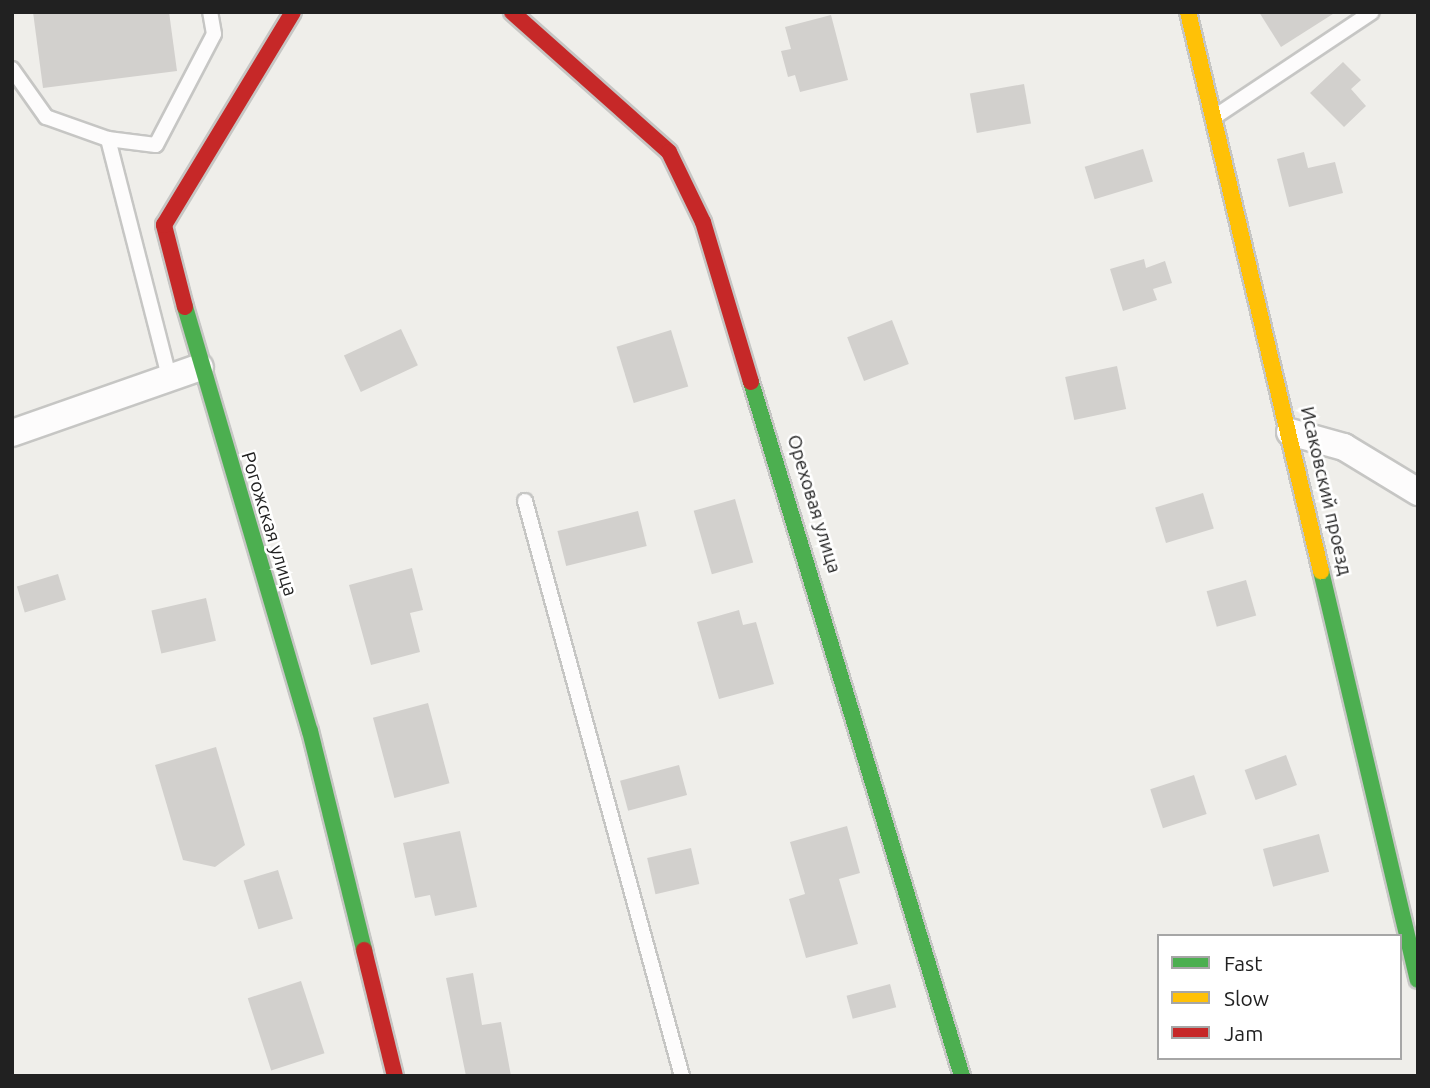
<!DOCTYPE html>
<html>
<head>
<meta charset="utf-8">
<style>
  body { margin:0 }
  #map { position:relative; width:1430px; height:1088px; overflow:hidden; background:#efeeea; font-family:Ubuntu,sans-serif }
  div>[style] { position:absolute }
  .building>* { inset:0; background:#d2d0cd; transform-origin:0 0 }
  .roads { filter:drop-shadow(2px 0 #c6c6c4) drop-shadow(-2px 0 #c6c6c4) drop-shadow(0 2px #c6c6c4) drop-shadow(0 -2px #c6c6c4) }
  .lane>* { height:14px; margin:-7px; padding:0 7px; transform-origin:7px; border-radius:7px; background:#fdfcfc }
  .street>* { height:26px; margin:-13px; padding:0 13px; transform-origin:13px; border-radius:13px; background:#fdfcfc }
  .fast>* { height:16px; margin:-8px; padding:0 8px; transform-origin:8px; border-radius:8px; background:#4caf50 }
  .slow>* { height:16px; margin:-8px; padding:0 8px; transform-origin:8px; border-radius:8px; background:#ffc107 }
  .jam>* { height:16px; margin:-8px; padding:0 8px; transform-origin:8px; border-radius:8px; background:#c62828 }
  span { translate:-50% -50%; white-space:nowrap; text-align:center; line-height:1.15; -webkit-text-stroke:5px #fff; paint-order:stroke }
  .street-label { font-size:19px; color:#212121 }
  .frame { position:absolute; inset:0; border:14px solid #212121; pointer-events:none }
  .legend { position:absolute; left:1157px; top:934px; width:245px; height:126px; box-sizing:border-box; background:#fff; border:2px solid #a6a6a6; margin:0; padding:9px 12px; list-style:none; font-size:21px; color:#212121 }
  .legend li { display:flex; align-items:center; gap:14px; height:35px }
  .legend b { width:35px; border:2px solid #a6a6a6 }
</style>
</head>
<body>
<div id="map">
  <div class="building">
    <i style="clip-path:polygon(33px 12px,169px 12px,177px 71px,43px 88px)"></i>
    <i style="clip-path:polygon(1259px 12px,1336px 12px,1281px 47px)"></i>
    <i style="clip-path:polygon(831px 15px,848px 80px,800px 92px,795px 75px,788px 77px,781px 51px,791px 49px,785px 27px)"></i>
    <i style="clip-path:polygon(1343px 62px,1361px 80px,1351px 89px,1366px 106px,1344px 127px,1310px 93px)"></i>
    <i style="left:1024px;top:84px;width:40px;height:55px;rotate:80deg"></i>
    <i style="left:1143px;top:149px;width:34px;height:61px;rotate:73deg"></i>
    <i style="clip-path:polygon(1304px 152px,1308px 168px,1335px 162px,1343px 193px,1289px 207px,1277px 159px)"></i>
    <i style="clip-path:polygon(1144px 259px,1146px 268px,1165px 261px,1172px 283px,1153px 289px,1157px 300px,1123px 311px,1110px 269px)"></i>
    <i style="left:892px;top:320px;width:47px;height:48px;rotate:69deg"></i>
    <i style="left:401px;top:329px;width:40px;height:63px;rotate:65deg"></i>
    <i style="left:671px;top:330px;width:59px;height:57px;rotate:73deg"></i>
    <i style="left:1117px;top:366px;width:44px;height:53px;rotate:78deg"></i>
    <i style="left:1203px;top:493px;width:37px;height:50px;rotate:73deg"></i>
    <i style="left:735px;top:499px;width:66px;height:43px;rotate:74deg"></i>
    <i style="left:638px;top:511px;width:36px;height:83px;rotate:76deg"></i>
    <i style="clip-path:polygon(412px 568px,423px 610px,410px 613px,420px 652px,371px 665px,349px 585px)"></i>
    <i style="left:58px;top:574px;width:27px;height:43px;rotate:73deg"></i>
    <i style="left:1246px;top:580px;width:37px;height:41px;rotate:74deg"></i>
    <i style="left:206px;top:598px;width:44px;height:56px;rotate:77deg"></i>
    <i style="clip-path:polygon(739px 610px,743px 625px,756px 622px,774px 684px,719px 699px,697px 622px)"></i>
    <i style="left:428px;top:703px;width:83px;height:57px;rotate:75deg"></i>
    <i style="clip-path:polygon(216px 747px,245px 845px,215px 867px,183px 860px,155px 765px)"></i>
    <i style="left:1286px;top:755px;width:32px;height:44px;rotate:70deg"></i>
    <i style="left:679px;top:765px;width:31px;height:61px;rotate:75deg"></i>
    <i style="left:1194px;top:775px;width:41px;height:46px;rotate:72deg"></i>
    <i style="clip-path:polygon(847px 826px,860px 873px,839px 879px,858px 944px,806px 958px,789px 899px,805px 894px,790px 842px)"></i>
    <i style="clip-path:polygon(460px 831px,477px 907px,435px 916px,430px 895px,415px 898px,403px 843px)"></i>
    <i style="left:1319px;top:834px;width:39px;height:58px;rotate:75deg"></i>
    <i style="left:691px;top:848px;width:37px;height:45px;rotate:77deg"></i>
    <i style="left:278px;top:870px;width:51px;height:36px;rotate:73deg"></i>
    <i style="clip-path:polygon(473px 973px,482px 1025px,501px 1022px,511px 1076px,466px 1076px,446px 978px)"></i>
    <i style="left:301px;top:981px;width:76px;height:56px;rotate:72deg"></i>
    <i style="left:890px;top:984px;width:24px;height:45px;rotate:75deg"></i>
  </div>
  <div class="roads">
    <div class="lane">
      <i style="left:12px;top:69px;width:59px;rotate:54.7deg"></i>
      <i style="left:46px;top:117px;width:66px;rotate:19.5deg"></i>
      <i style="left:108px;top:139px;width:48px;rotate:7.1deg"></i>
      <i style="left:156px;top:145px;width:125px;rotate:-62.4deg"></i>
      <i style="left:214px;top:34px;width:22px;rotate:-100deg"></i>
      <i style="left:1216px;top:116px;width:187px;rotate:-33.7deg"></i>
      <i style="left:108px;top:139px;width:246px;rotate:75.6deg"></i>
      <i style="left:525px;top:501px;width:596px;rotate:74.73deg"></i>
    </div>
    <div class="street">
      <i style="left:1290px;top:432px;width:56px;rotate:15.5deg"></i>
      <i style="left:1344px;top:447px;width:87px;rotate:31.3deg"></i>
      <i style="left:12px;top:433px;width:199px;rotate:-19.3deg"></i>
    </div>
    <div class="fast">
      <i style="left:185px;top:307px;width:442px;rotate:73.6deg"></i>
      <i style="left:310px;top:731px;width:226px;rotate:76.1deg"></i>
      <i style="left:751px;top:382px;width:725px;rotate:73.09deg"></i>
      <i style="left:1321px;top:571px;width:420px;rotate:76.7deg"></i>
    </div>
    <div class="slow">
      <i style="left:1188px;top:12px;width:575px;rotate:76.62deg"></i>
    </div>
    <div class="jam">
      <i style="left:512px;top:12px;width:210px;rotate:41.7deg"></i>
      <i style="left:669px;top:152px;width:78px;rotate:64.1deg"></i>
      <i style="left:703px;top:222px;width:167px;rotate:73.3deg"></i>
      <i style="left:185px;top:307px;width:85px;rotate:-104.4deg"></i>
      <i style="left:164px;top:225px;width:249px;rotate:-58.8deg"></i>
      <i style="left:364px;top:950px;width:130px;rotate:76.2deg"></i>
    </div>
  </div>
  <div class="street-label">
    <span style="left:1326px;top:491px;rotate:77deg">Исаковский проезд</span>
    <span style="left:814px;top:504px;rotate:73deg">Ореховая улица</span>
    <span style="left:269px;top:524px;rotate:73deg">Рогожская улица</span>
  </div>
  <div class="frame"></div>
  <ul class="legend">
  <li><b style="height:9px;background:#4caf50"></b>Fast</li>
  <li><b style="height:9px;background:#ffc107"></b>Slow</li>
  <li><b style="height:9px;background:#c62828"></b>Jam</li>
  </ul>
</div>
</body>
</html>
